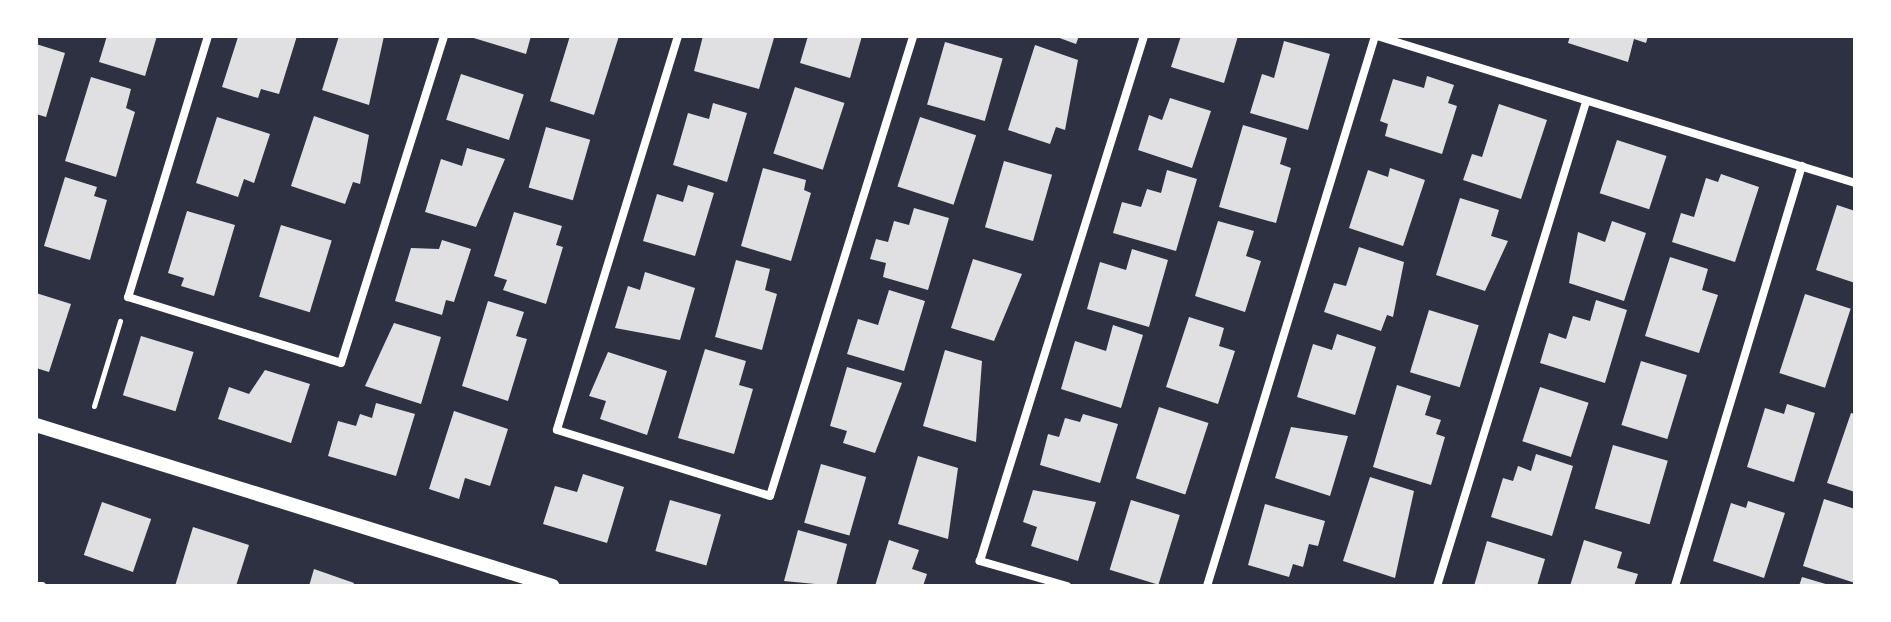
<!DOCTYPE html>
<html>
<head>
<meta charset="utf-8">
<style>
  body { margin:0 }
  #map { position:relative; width:1891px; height:622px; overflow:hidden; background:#2d3142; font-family:Rubik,sans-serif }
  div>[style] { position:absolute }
  .building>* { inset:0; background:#e0e0e3; transform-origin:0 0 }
  .path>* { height:5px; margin:-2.5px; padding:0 2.5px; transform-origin:2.5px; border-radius:2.5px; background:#fff }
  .minor>* { height:8px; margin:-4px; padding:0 4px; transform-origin:4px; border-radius:4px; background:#fff }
  .tertiary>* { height:14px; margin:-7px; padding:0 7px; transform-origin:7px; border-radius:7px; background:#fff }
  span { translate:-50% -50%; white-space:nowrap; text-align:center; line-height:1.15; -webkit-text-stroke:6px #fff; paint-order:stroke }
  .frame { position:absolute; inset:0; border:38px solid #fff; pointer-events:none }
</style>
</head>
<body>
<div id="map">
  <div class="building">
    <i style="clip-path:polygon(107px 36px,157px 36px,145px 76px,99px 62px)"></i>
    <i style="clip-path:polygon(248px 36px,297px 36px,279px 94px,261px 89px,258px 98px,222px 87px,238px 37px)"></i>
    <i style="clip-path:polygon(339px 36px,384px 36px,369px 105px,322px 90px)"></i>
    <i style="clip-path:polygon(467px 36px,531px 36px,526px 54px)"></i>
    <i style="clip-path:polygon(570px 36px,619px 36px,594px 115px,550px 101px)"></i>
    <i style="clip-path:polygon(703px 36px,774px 38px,759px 89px,694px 71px)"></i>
    <i style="clip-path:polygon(808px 36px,862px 36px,850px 78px,800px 63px)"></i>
    <i style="clip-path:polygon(1054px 36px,1079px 36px,1076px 44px)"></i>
    <i style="clip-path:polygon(1181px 36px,1238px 36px,1224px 83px,1171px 67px)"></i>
    <i style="clip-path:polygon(1570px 36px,1648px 36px,1646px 43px,1634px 39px,1628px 62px,1568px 43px)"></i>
    <i style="clip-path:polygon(1284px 41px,1330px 54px,1308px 130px,1250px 113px,1262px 74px,1274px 78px)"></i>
    <i style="left:945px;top:42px;width:60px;height:65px;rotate:16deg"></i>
    <i style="clip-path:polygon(36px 44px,65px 53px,46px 117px,36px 114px)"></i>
    <i style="clip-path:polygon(1035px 45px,1078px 60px,1065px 130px,1056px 127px,1050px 144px,1008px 130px)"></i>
    <i style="left:461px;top:74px;width:66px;height:48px;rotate:18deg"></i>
    <i style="clip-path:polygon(1427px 76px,1454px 85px,1448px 103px,1457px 106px,1442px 154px,1385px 136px,1388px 124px,1380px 121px,1393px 79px,1424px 88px)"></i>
    <i style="clip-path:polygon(91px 77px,131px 89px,126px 108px,135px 112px,116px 177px,65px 161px)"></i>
    <i style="left:795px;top:87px;width:52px;height:70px;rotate:18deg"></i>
    <i style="clip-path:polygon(1170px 98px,1211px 111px,1192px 168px,1138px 150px,1149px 115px,1162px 120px)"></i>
    <i style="clip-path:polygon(713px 103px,747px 113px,727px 182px,673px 165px,688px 113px,709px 119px)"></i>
    <i style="clip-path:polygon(1499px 104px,1547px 120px,1521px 199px,1463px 180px,1472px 154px,1482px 157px)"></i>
    <i style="clip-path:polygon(314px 116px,369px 135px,360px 184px,353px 182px,345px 204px,291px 186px)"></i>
    <i style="clip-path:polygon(217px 117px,270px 134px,254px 183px,244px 179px,238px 197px,196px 183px)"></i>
    <i style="left:920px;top:117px;width:59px;height:73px;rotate:18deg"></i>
    <i style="clip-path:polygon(1243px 125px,1287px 138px,1280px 164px,1291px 168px,1276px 223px,1219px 207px)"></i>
    <i style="left:546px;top:127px;width:46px;height:63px;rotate:16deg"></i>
    <i style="left:1617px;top:140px;width:52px;height:56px;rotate:18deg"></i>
    <i style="clip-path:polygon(467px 148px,505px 159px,476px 227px,425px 212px,441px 159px,462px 166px)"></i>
    <i style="left:1004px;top:161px;width:50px;height:69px;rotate:16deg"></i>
    <i style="clip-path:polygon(763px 168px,806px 180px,804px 190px,811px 193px,791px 261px,741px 246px)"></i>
    <i style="clip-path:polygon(1390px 168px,1425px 180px,1403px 246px,1349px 228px,1368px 170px,1388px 177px)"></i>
    <i style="clip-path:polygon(1167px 170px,1197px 179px,1176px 251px,1113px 233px,1122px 202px,1141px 207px,1147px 189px,1161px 193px)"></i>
    <i style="clip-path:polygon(1721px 174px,1759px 187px,1735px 262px,1672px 242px,1681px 213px,1694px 217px,1706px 178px,1718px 182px)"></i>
    <i style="clip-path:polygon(65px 177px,97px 187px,94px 196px,107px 200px,90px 260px,44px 246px)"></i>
    <i style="clip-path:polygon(688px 185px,714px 193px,695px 256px,643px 241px,657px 194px,683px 202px)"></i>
    <i style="clip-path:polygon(1460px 198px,1499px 210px,1491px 236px,1508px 241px,1485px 291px,1436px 275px)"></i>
    <i style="clip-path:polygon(1837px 205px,1855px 211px,1855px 283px,1816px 270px)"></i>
    <i style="clip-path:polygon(914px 208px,949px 218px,928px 290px,883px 277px,886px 263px,870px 259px,876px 239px,888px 242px,894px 221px,909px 225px)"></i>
    <i style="clip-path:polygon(187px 211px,235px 225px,214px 296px,181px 286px,184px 278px,168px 273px)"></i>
    <i style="clip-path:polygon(514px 212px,562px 226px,556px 245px,563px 247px,546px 304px,503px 290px,507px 280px,494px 276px)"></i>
    <i style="clip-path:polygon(1218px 221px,1254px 231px,1246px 256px,1261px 261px,1245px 312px,1195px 296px)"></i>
    <i style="clip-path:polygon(1612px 221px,1646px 233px,1624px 301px,1569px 283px,1578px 232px,1605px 242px)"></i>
    <i style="left:281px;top:225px;width:53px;height:75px;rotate:17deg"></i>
    <i style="clip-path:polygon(442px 240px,471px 249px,454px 302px,446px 300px,442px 315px,395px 301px,411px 248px,439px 249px)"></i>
    <i style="clip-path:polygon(1359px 247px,1404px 262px,1393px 317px,1387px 315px,1381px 331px,1324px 312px,1334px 283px,1346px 286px)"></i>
    <i style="clip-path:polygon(1132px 249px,1168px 260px,1149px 327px,1087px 309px,1100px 262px,1126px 270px)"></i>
    <i style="clip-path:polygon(1670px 257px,1708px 269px,1702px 290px,1718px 295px,1699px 353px,1645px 336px)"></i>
    <i style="clip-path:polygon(973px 259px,1022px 274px,994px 341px,951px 328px)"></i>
    <i style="clip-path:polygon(736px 260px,770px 269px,765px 290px,777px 294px,762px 350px,715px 337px)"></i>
    <i style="clip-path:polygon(645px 272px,695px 288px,680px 340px,615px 328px,628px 286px,640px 290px)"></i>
    <i style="clip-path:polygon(889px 290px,925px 301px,904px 371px,847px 354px,858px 319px,878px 325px)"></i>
    <i style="clip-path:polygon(36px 293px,71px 304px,49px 372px,36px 368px)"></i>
    <i style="left:1805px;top:294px;width:48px;height:83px;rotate:18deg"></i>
    <i style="clip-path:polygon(1596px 300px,1627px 310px,1605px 383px,1540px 363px,1549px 333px,1566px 339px,1573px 316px,1590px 321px)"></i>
    <i style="clip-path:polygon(488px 301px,524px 312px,516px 336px,527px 339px,508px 401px,462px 386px)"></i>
    <i style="left:1429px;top:310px;width:52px;height:65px;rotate:17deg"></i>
    <i style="clip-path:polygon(1189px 317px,1224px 328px,1219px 346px,1235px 351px,1218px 404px,1166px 387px)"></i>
    <i style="clip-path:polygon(394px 323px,441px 337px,421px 404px,365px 386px)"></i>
    <i style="clip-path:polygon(1113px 325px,1143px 335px,1121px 408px,1061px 389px,1075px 341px,1106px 351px)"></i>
    <i style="clip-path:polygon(1337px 334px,1376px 347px,1355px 415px,1297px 397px,1313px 344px,1332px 350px)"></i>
    <i style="left:141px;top:336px;width:55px;height:62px;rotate:17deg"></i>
    <i style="clip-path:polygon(705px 349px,746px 361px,739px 385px,753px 389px,734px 454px,678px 438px)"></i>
    <i style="clip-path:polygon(945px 350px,982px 361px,976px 442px,923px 426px)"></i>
    <i style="clip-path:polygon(608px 352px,667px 371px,647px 435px,600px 419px,606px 401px,589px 396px)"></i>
    <i style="left:1641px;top:361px;width:48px;height:67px;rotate:17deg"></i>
    <i style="clip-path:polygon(847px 367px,902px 383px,875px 453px,843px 443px,847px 431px,830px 426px)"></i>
    <i style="clip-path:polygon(265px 370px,310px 384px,291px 443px,218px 419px,229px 387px,249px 394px)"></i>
    <i style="clip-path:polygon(1397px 385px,1431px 396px,1425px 415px,1441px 420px,1436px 434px,1445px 437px,1431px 485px,1373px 467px)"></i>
    <i style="left:1540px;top:387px;width:51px;height:57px;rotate:18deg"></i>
    <i style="clip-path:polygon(376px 403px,415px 414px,396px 476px,328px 456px,338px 421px,356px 426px,360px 414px,372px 418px)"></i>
    <i style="clip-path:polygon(1787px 404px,1815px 413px,1794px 482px,1747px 467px,1765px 408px,1784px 414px)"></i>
    <i style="left:1159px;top:407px;width:52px;height:75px;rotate:18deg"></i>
    <i style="clip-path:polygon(454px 411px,508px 429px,490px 486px,465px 478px,459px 499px,429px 489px)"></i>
    <i style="clip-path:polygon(1851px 413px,1855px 414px,1855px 492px,1827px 483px)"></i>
    <i style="clip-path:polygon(1083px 414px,1118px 424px,1100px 483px,1040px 465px,1048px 434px,1059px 437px,1065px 418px,1080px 422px)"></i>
    <i style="clip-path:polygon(1291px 427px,1348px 436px,1330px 496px,1275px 478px)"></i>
    <i style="left:1613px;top:445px;width:57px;height:66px;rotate:16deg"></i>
    <i style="clip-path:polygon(1536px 454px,1573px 466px,1552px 536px,1491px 517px,1503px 478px,1513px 481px,1518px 466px,1531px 471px)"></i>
    <i style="clip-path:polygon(918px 456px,958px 468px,948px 539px,898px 524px)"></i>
    <i style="left:821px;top:464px;width:47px;height:61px;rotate:16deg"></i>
    <i style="clip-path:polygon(583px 474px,624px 487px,607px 543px,543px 524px,555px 486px,577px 492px)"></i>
    <i style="clip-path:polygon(1370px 477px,1414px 491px,1395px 578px,1343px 561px)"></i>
    <i style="clip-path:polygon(1033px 490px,1096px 502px,1078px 561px,1031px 546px,1037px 527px,1023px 522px)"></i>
    <i style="clip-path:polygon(1824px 499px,1855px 509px,1855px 583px,1803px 566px)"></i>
    <i style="left:670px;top:500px;width:53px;height:53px;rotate:16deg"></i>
    <i style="left:1131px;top:500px;width:51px;height:73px;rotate:17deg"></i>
    <i style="clip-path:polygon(1748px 501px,1785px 513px,1764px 578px,1713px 561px,1731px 503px,1746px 508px)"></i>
    <i style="left:102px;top:502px;width:52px;height:56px;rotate:19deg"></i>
    <i style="clip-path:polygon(1265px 504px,1325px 521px,1318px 546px,1309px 544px,1303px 567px,1293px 564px,1289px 577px,1248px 565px)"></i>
    <i style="clip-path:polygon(193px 527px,249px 545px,236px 586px,175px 586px)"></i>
    <i style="clip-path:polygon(798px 530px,847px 544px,836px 586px,784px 581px)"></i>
    <i style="clip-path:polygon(889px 540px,919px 550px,912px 569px,927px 574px,923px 586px,875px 586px)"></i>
    <i style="clip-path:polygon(1584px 540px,1622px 552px,1617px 568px,1638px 574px,1634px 586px,1570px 586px)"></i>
    <i style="clip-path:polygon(1487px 541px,1545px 559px,1537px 586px,1474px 586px)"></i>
    <i style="clip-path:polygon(314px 569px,354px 583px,353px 586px,309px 586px)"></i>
    <i style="clip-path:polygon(1802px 577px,1829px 585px,1828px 586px,1799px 586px)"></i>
  </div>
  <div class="path">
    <i style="left:94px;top:406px;width:89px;rotate:-73deg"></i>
  </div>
  <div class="minor">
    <i style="left:208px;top:36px;width:273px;rotate:107deg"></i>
    <i style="left:128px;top:297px;width:223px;rotate:17.2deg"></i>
    <i style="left:341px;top:363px;width:343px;rotate:-72.5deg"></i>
    <i style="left:678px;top:36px;width:412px;rotate:107.1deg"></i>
    <i style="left:557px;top:430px;width:223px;rotate:17.2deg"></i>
    <i style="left:770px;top:496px;width:482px;rotate:-72.7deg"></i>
    <i style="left:1377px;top:36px;width:500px;rotate:17.09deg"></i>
    <i style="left:38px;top:586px;width:4px"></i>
    <i style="left:1067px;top:586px;width:91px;rotate:-164deg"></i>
    <i style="left:980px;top:561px;width:550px;rotate:-72.65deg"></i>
    <i style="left:1207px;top:586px;width:575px;rotate:-73.01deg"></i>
    <i style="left:1437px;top:586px;width:506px;rotate:-72.89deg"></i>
    <i style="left:1675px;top:586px;width:439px;rotate:-73.2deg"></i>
  </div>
  <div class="tertiary">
    <i style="left:36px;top:425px;width:541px;rotate:17.3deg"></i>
  </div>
  <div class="frame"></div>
</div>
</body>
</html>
